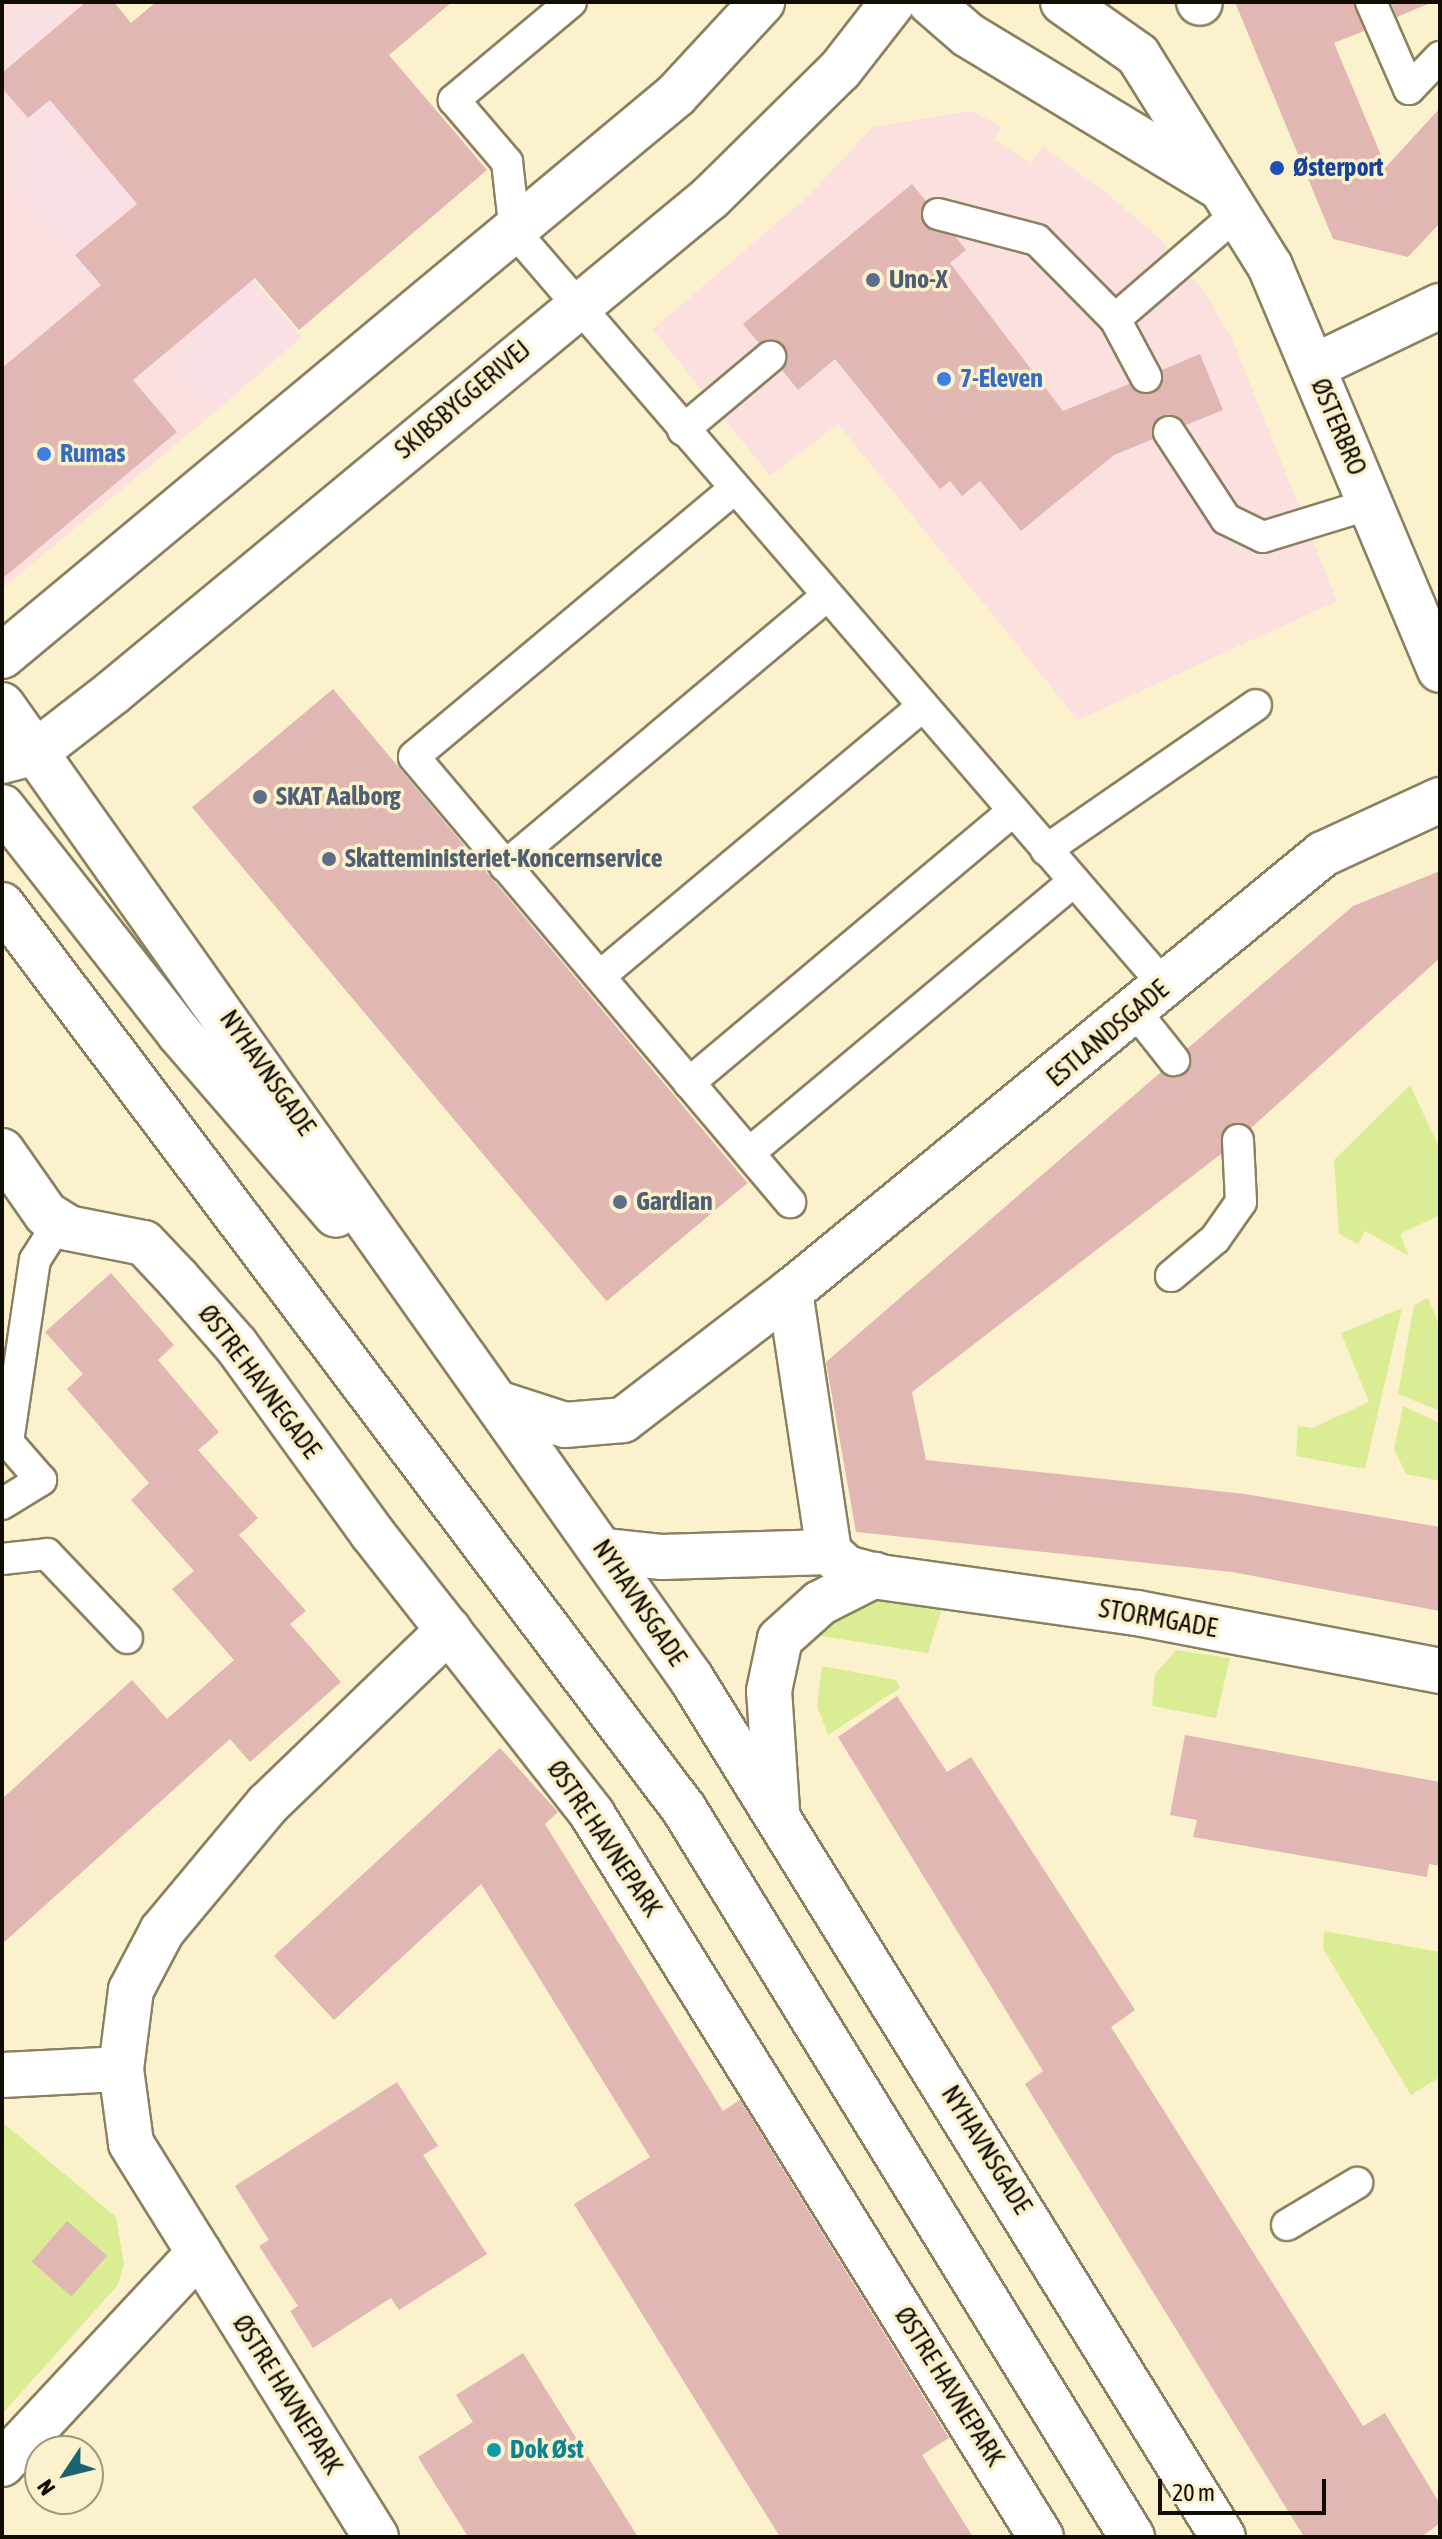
<!DOCTYPE html>
<html>
<head>
<meta charset="utf-8">
<style>
  body { margin:0 }
  #map { position:relative; width:1442px; height:2539px; overflow:hidden; background:#fcf1cd; font-family:"Asap Condensed",sans-serif }
  div>[style] { position:absolute }
  .commercial>* { inset:0; background:#fbe0df }
  .industrial>* { inset:0; background:#fadfe3 }
  .green>* { inset:0; background:#daed94 }
  .building>* { inset:0; background:#e0b7b3; transform-origin:0 0 }
  .roads { filter:drop-shadow(2px 0 #8b805f) drop-shadow(-2px 0 #8b805f) drop-shadow(0 2px #8b805f) drop-shadow(0 -2px #8b805f) }
  .lane>* { height:30px; margin:-15px; padding:0 15px; transform-origin:15px; border-radius:15px; background:#fff }
  .street>* { height:44px; margin:-22px; padding:0 22px; transform-origin:22px; border-radius:22px; background:#fff }
  .secondary>* { height:44px; margin:-22px; padding:0 22px; transform-origin:22px; border-radius:22px; background:#fff }
  .dots>* { width:22px; height:22px; translate:-50% -50%; box-sizing:border-box; border:4px solid #fcf1cd; border-radius:50% }
  span { translate:-50% -50%; white-space:nowrap; text-align:center; line-height:1.15; -webkit-text-stroke:7px #fcf1cd; paint-order:stroke }
  .transit-label { font-size:26px; color:#164399; font-weight:700 }
  .left { translate:0 -50%; text-align:left }
  .service-label { font-size:26px; color:#4e5e75; font-weight:700 }
  .shop-label { font-size:26px; color:#366cbe; font-weight:700 }
  .street-label { font-size:26px; color:#110d03 }
  .culture-label { font-size:26px; color:#0d838f; font-weight:700 }
  .frame { position:absolute; inset:0; border:4px solid #110d03; pointer-events:none }
  .north { position:absolute; left:24px; top:2435px; width:80px; height:80px; box-sizing:border-box; background:#fcf1cd; border:2px solid #9e967c; border-radius:50%; rotate:235deg; font-size:22px; font-weight:700; line-height:32px; text-align:center; color:#110d03 }
  .north::after { content:''; display:block; margin:auto; width:28px; height:36px; background:#1a6371; clip-path:polygon(50% 0,100% 100%,50% 72%,0 100%) }
  .scale { position:absolute; left:1158px; top:2479px; width:168px; height:36px; box-sizing:border-box; border:4px solid #110d03; border-top:0; padding-left:10px; font-size:24px; line-height:28px; white-space:nowrap; color:#110d03; -webkit-text-stroke:6px #fcf1cd; paint-order:stroke }
</style>
</head>
<body>
<div id="map">
  <div class="commercial">
    <i style="clip-path:polygon(972px 111px,1002px 127px,995px 140px,1031px 164px,1043px 147px,1108px 194px,1160px 239px,1205px 293px,1232px 339px,1337px 601px,1078px 720px,838px 424px,770px 476px,653px 329px,807px 197px,873px 127px)"></i>
    <i style="clip-path:polygon(2px 187px,209px 417px,2px 589px)"></i>
  </div>
  <div class="industrial">
    <i style="clip-path:polygon(2px 2px,114px 2px,131px 23px,77px 69px,302px 337px,209px 417px,2px 187px)"></i>
  </div>
  <div class="green">
    <i style="clip-path:polygon(1410px 1085px,1440px 1149px,1440px 1215px,1400px 1234px,1409px 1256px,1365px 1231px,1358px 1244px,1339px 1234px,1334px 1160px)"></i>
    <i style="clip-path:polygon(1428px 1298px,1440px 1327px,1440px 1411px,1398px 1394px,1414px 1305px)"></i>
    <i style="clip-path:polygon(1402px 1308px,1365px 1469px,1296px 1456px,1298px 1426px,1312px 1428px,1369px 1402px,1341px 1333px)"></i>
    <i style="clip-path:polygon(1403px 1406px,1440px 1423px,1440px 1481px,1406px 1474px,1394px 1449px)"></i>
    <i style="clip-path:polygon(882px 1595px,944px 1602px,928px 1653px,821px 1636px,834px 1618px)"></i>
    <i style="clip-path:polygon(1176px 1650px,1230px 1658px,1216px 1718px,1152px 1706px,1155px 1674px)"></i>
    <i style="clip-path:polygon(822px 1666px,896px 1680px,900px 1688px,828px 1735px,817px 1706px)"></i>
    <i style="clip-path:polygon(1324px 1931px,1440px 1952px,1440px 2077px,1411px 2095px,1323px 1949px)"></i>
    <i style="clip-path:polygon(2px 2122px,116px 2217px,124px 2264px,118px 2285px,2px 2414px)"></i>
  </div>
  <div class="building">
    <i style="clip-path:polygon(86px 2px,114px 2px,131px 23px,156px 2px,452px 2px,389px 55px,487px 170px,299px 330px,255px 278px,133px 380px,177px 432px,2px 579px,2px 368px,101px 285px,75px 255px,137px 204px,50px 100px,28px 118px,2px 88px,2px 73px)"></i>
    <i style="clip-path:polygon(1235px 2px,1353px 2px,1364px 31px,1334px 43px,1386px 167px,1440px 108px,1440px 223px,1408px 257px,1333px 239px)"></i>
    <i style="clip-path:polygon(1391px 2px,1430px 2px,1430px 3px,1397px 17px)"></i>
    <i style="clip-path:polygon(912px 184px,926px 201px,925px 226px,956px 237px,966px 250px,950px 263px,1063px 411px,1129px 384px,1154px 393px,1162px 370px,1200px 354px,1223px 410px,1186px 425px,1176px 416px,1160px 417px,1153px 439px,1114px 455px,1021px 531px,980px 481px,962px 496px,950px 481px,940px 489px,835px 359px,798px 390px,782px 370px,783px 345px,759px 343px,743px 324px)"></i>
    <i style="left:333px;top:689px;width:645px;height:184px;rotate:50deg"></i>
    <i style="clip-path:polygon(1440px 871px,1440px 958px,1251px 1128px,1228px 1125px,1221px 1154px,912px 1392px,926px 1460px,1245px 1494px,1440px 1527px,1440px 1611px,1232px 1572px,856px 1532px,826px 1362px,1161px 1072px,1186px 1074px,1188px 1048px,1353px 906px)"></i>
    <i style="clip-path:polygon(111px 1273px,174px 1345px,158px 1360px,219px 1432px,198px 1450px,258px 1518px,239px 1535px,306px 1611px,290px 1624px,341px 1682px,250px 1762px,230px 1739px,2px 1944px,2px 1799px,132px 1680px,167px 1719px,234px 1660px,172px 1589px,194px 1571px,131px 1500px,149px 1483px,67px 1389px,83px 1374px,45px 1332px)"></i>
    <i style="clip-path:polygon(897px 1696px,947px 1772px,971px 1757px,1135px 2010px,1111px 2027px,1363px 2426px,1385px 2413px,1440px 2504px,1440px 2523px,1421px 2537px,1304px 2537px,1025px 2084px,1043px 2071px,838px 1737px)"></i>
    <i style="clip-path:polygon(1185px 1735px,1440px 1782px,1440px 1866px,1429px 1864px,1427px 1877px,1193px 1837px,1197px 1820px,1170px 1815px)"></i>
    <i style="clip-path:polygon(500px 1748px,558px 1812px,545px 1824px,723px 2111px,740px 2100px,949px 2438px,922px 2455px,973px 2537px,780px 2537px,574px 2204px,650px 2157px,481px 1884px,334px 2020px,274px 1956px)"></i>
    <i style="clip-path:polygon(397px 2082px,438px 2146px,423px 2155px,487px 2254px,399px 2310px,391px 2298px,313px 2348px,290px 2311px,298px 2306px,259px 2246px,269px 2240px,235px 2186px)"></i>
    <i style="left:67px;top:2221px;width:53px;height:54px;rotate:41deg"></i>
    <i style="clip-path:polygon(523px 2353px,638px 2537px,468px 2537px,418px 2457px,473px 2422px,456px 2395px)"></i>
  </div>
  <div class="roads">
    <div class="lane">
      <i style="left:571px;top:2px;width:153px;rotate:140.1deg"></i>
      <i style="left:454px;top:100px;width:82px;rotate:49.5deg"></i>
      <i style="left:507px;top:162px;width:70px;rotate:83.5deg"></i>
      <i style="left:515px;top:232px;width:995px;rotate:49.24deg"></i>
      <i style="left:1371px;top:2px;width:95px;rotate:66.4deg"></i>
      <i style="left:1409px;top:89px;width:45px;rotate:-45.9deg"></i>
      <i style="left:938px;top:214px;width:102px;rotate:14.7deg"></i>
      <i style="left:1037px;top:240px;width:111px;rotate:45.4deg"></i>
      <i style="left:1146px;top:377px;width:66px;rotate:-118.1deg"></i>
      <i style="left:1115px;top:319px;width:162px;rotate:-40.8deg"></i>
      <i style="left:683px;top:430px;width:114px;rotate:-40deg"></i>
      <i style="left:1169px;top:432px;width:104px;rotate:56.8deg"></i>
      <i style="left:1226px;top:519px;width:41px;rotate:25.9deg"></i>
      <i style="left:1263px;top:537px;width:112px;rotate:-17.1deg"></i>
      <i style="left:734px;top:489px;width:417px;rotate:140.1deg"></i>
      <i style="left:414px;top:757px;width:583px;rotate:49.8deg"></i>
      <i style="left:1046px;top:850px;width:255px;rotate:-34.6deg"></i>
      <i style="left:505px;top:866px;width:420px;rotate:-40deg"></i>
      <i style="left:600px;top:976px;width:420px;rotate:-39.9deg"></i>
      <i style="left:1135px;top:1011px;width:63px;rotate:51.5deg"></i>
      <i style="left:689px;top:1083px;width:423px;rotate:-40deg"></i>
      <i style="left:749px;top:1153px;width:424px;rotate:-39.9deg"></i>
      <i style="left:1171px;top:1276px;width:57px;rotate:-40.1deg"></i>
      <i style="left:1215px;top:1239px;width:45px;rotate:-54.9deg"></i>
      <i style="left:1241px;top:1202px;width:62px;rotate:-92.8deg"></i>
      <i style="left:2px;top:1504px;width:46px;rotate:-31.6deg"></i>
      <i style="left:41px;top:1480px;width:50px;rotate:-131deg"></i>
      <i style="left:8px;top:1442px;width:184px;rotate:-81.6deg"></i>
      <i style="left:35px;top:1260px;width:45px;rotate:-57.7deg"></i>
      <i style="left:2px;top:1559px;width:45px;rotate:-6.3deg"></i>
      <i style="left:47px;top:1554px;width:116px;rotate:46.4deg"></i>
      <i style="left:1287px;top:2225px;width:82px;rotate:-31deg"></i>
    </div>
    <div class="street">
      <i style="left:1199px;top:2px;width:1px;rotate:45deg"></i>
      <i style="left:1313px;top:367px;width:141px;rotate:-25.7deg"></i>
      <i style="left:2px;top:1151px;width:77px;rotate:55.1deg"></i>
      <i style="left:46px;top:1214px;width:26px;rotate:32deg"></i>
      <i style="left:68px;top:1228px;width:77px;rotate:11.2deg"></i>
      <i style="left:144px;top:1243px;width:50px;rotate:46.6deg"></i>
      <i style="left:178px;top:1279px;width:88px;rotate:48.7deg"></i>
      <i style="left:236px;top:1345px;width:232px;rotate:54.1deg"></i>
      <i style="left:372px;top:1533px;width:357px;rotate:51.9deg"></i>
      <i style="left:592px;top:1814px;width:851px;rotate:58.16deg"></i>
      <i style="left:500px;top:1404px;width:68px;rotate:17.9deg"></i>
      <i style="left:565px;top:1425px;width:58px;rotate:-4.9deg"></i>
      <i style="left:623px;top:1420px;width:210px;rotate:-37.5deg"></i>
      <i style="left:604px;top:1551px;width:57px;rotate:6deg"></i>
      <i style="left:661px;top:1557px;width:168px;rotate:-1.7deg"></i>
      <i style="left:829px;top:1552px;width:23px;rotate:43deg"></i>
      <i style="left:846px;top:1568px;width:35px;rotate:15deg"></i>
      <i style="left:880px;top:1577px;width:260px;rotate:8deg"></i>
      <i style="left:1137px;top:1613px;width:309px;rotate:10.8deg"></i>
      <i style="left:829px;top:1552px;width:263px;rotate:-98.5deg"></i>
      <i style="left:790px;top:1292px;width:690px;rotate:-39.41deg"></i>
      <i style="left:1323px;top:854px;width:129px;rotate:-24.8deg"></i>
      <i style="left:777px;top:1810px;width:119px;rotate:-93.8deg"></i>
      <i style="left:769px;top:1691px;width:53px;rotate:-78.1deg"></i>
      <i style="left:780px;top:1639px;width:54px;rotate:-42deg"></i>
      <i style="left:820px;top:1603px;width:62px;rotate:-27deg"></i>
      <i style="left:2px;top:2075px;width:119px;rotate:-2.9deg"></i>
      <i style="left:2px;top:2464px;width:289px;rotate:-47deg"></i>
      <i style="left:376px;top:2537px;width:464px;rotate:-121.9deg"></i>
      <i style="left:131px;top:2143px;width:75px;rotate:-97.7deg"></i>
      <i style="left:121px;top:2069px;width:80px;rotate:-82.8deg"></i>
      <i style="left:131px;top:1990px;width:67px;rotate:-62.3deg"></i>
      <i style="left:162px;top:1931px;width:165px;rotate:-50.2deg"></i>
      <i style="left:268px;top:1804px;width:251px;rotate:-43.9deg"></i>
    </div>
    <div class="secondary">
      <i style="left:930px;top:2px;width:50px;rotate:41deg"></i>
      <i style="left:968px;top:35px;width:290px;rotate:31.2deg"></i>
      <i style="left:1063px;top:2px;width:92px;rotate:35.2deg"></i>
      <i style="left:1138px;top:55px;width:249px;rotate:58deg"></i>
      <i style="left:1270px;top:266px;width:438px;rotate:67.2deg"></i>
      <i style="left:2px;top:656px;width:877px;rotate:-39.77deg"></i>
      <i style="left:676px;top:95px;width:127px;rotate:-47.2deg"></i>
      <i style="left:2px;top:705px;width:1192px;rotate:54.7deg"></i>
      <i style="left:691px;top:1678px;width:1010px;rotate:58.23deg"></i>
      <i style="left:2px;top:761px;width:35px;rotate:-15deg"></i>
      <i style="left:36px;top:752px;width:96px;rotate:-37.8deg"></i>
      <i style="left:112px;top:693px;width:776px;rotate:-39.62deg"></i>
      <i style="left:710px;top:198px;width:182px;rotate:-44.6deg"></i>
      <i style="left:840px;top:70px;width:86px;rotate:-52.1deg"></i>
      <i style="left:2px;top:807px;width:287px;rotate:51.9deg"></i>
      <i style="left:179px;top:1033px;width:240px;rotate:49.2deg"></i>
      <i style="left:2px;top:905px;width:1132px;rotate:52.97deg"></i>
      <i style="left:684px;top:1809px;width:855px;rotate:58.39deg"></i>
    </div>
  </div>
  <div class="dots">
    <i style="left:1277px;top:168px;background:#1a4fb4"></i>
    <i style="left:873px;top:280px;background:#5c6f8a"></i>
    <i style="left:944px;top:379px;background:#3f7fe0"></i>
    <i style="left:44px;top:454px;background:#3f7fe0"></i>
    <i style="left:260px;top:797px;background:#5c6f8a"></i>
    <i style="left:329px;top:859px;background:#5c6f8a"></i>
    <i style="left:620px;top:1202px;background:#5c6f8a"></i>
    <i style="left:494px;top:2450px;background:#0f9aa8"></i>
  </div>
  <div class="transit-label">
    <span class="left" style="left:1293px;top:168px">Østerport</span>
  </div>
  <div class="service-label">
    <span class="left" style="left:889px;top:280px">Uno-X</span>
    <span class="left" style="left:276px;top:797px">SKAT Aalborg</span>
    <span class="left" style="left:345px;top:859px">Skatteministeriet-Koncernservice</span>
    <span class="left" style="left:636px;top:1202px">Gardian</span>
  </div>
  <div class="shop-label">
    <span class="left" style="left:960px;top:379px">7-Eleven</span>
    <span class="left" style="left:60px;top:454px">Rumas</span>
  </div>
  <div class="street-label">
    <span style="left:463px;top:400px;rotate:-40deg">SKIBSBYGGERIVEJ</span>
    <span style="left:1338px;top:427px;rotate:67deg">ØSTERBRO</span>
    <span style="left:1108px;top:1034px;rotate:-40deg">ESTLANDSGADE</span>
    <span style="left:267px;top:1073px;rotate:55deg">NYHAVNSGADE</span>
    <span style="left:259px;top:1382px;rotate:53deg">ØSTRE HAVNEGADE</span>
    <span style="left:639px;top:1603px;rotate:56deg">NYHAVNSGADE</span>
    <span style="left:1158px;top:1619px;rotate:10deg">STORMGADE</span>
    <span style="left:604px;top:1839px;rotate:56deg">ØSTRE HAVNEPARK</span>
    <span style="left:986px;top:2150px;rotate:58deg">NYHAVNSGADE</span>
    <span style="left:949px;top:2387px;rotate:58deg">ØSTRE HAVNEPARK</span>
    <span style="left:287px;top:2395px;rotate:58deg">ØSTRE HAVNEPARK</span>
  </div>
  <div class="culture-label">
    <span class="left" style="left:510px;top:2450px">Dok Øst</span>
  </div>
  <div class="frame"></div>
  <div class="north">N</div>
  <div class="scale">20 m</div>
</div>
</body>
</html>
